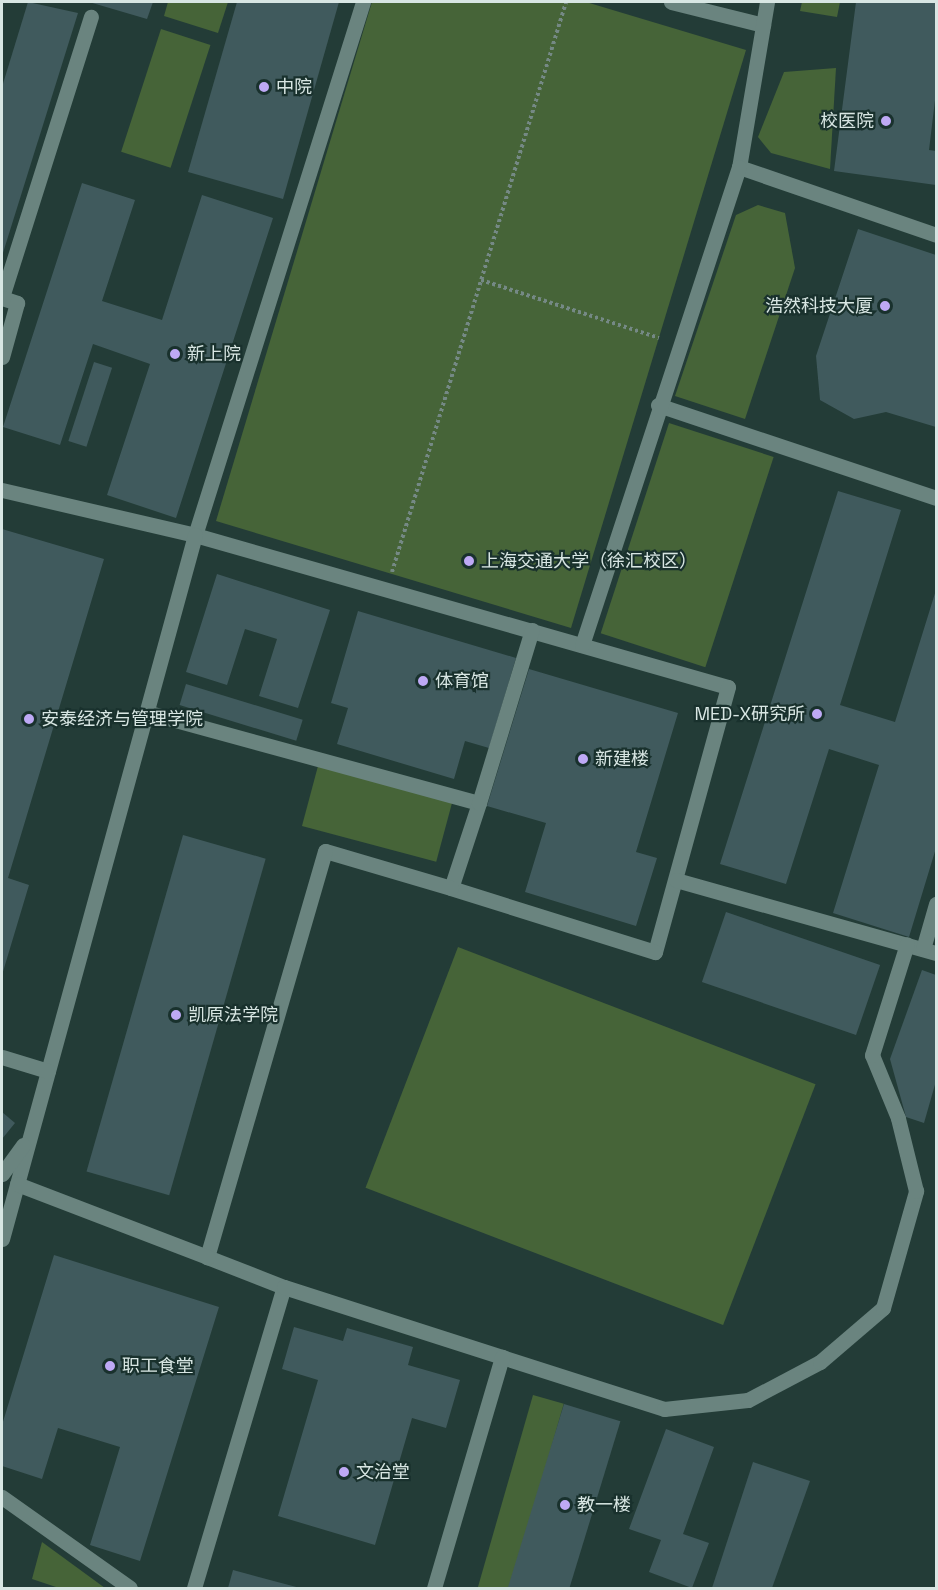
<!DOCTYPE html>
<html>
<head>
<meta charset="utf-8">
<style>
  body { margin:0 }
  #map { position:relative; width:938px; height:1590px; overflow:hidden; background:#233c37; font-family:"Space Grotesk","Noto Sans SC",sans-serif }
  div>[style] { position:absolute }
  .green>* { inset:0; background:#466438; transform-origin:0 0 }
  .building>* { inset:0; background:#405a5d; transform-origin:0 0 }
  .path>* { height:4px; margin-top:-2px; transform-origin:0; background:repeating-linear-gradient(90deg,#758985 0 3px,transparent 0 6px) }
  .service>* { height:15px; margin:-7.5px; padding:0 7.5px; transform-origin:7.5px; border-radius:7.5px; background:#6a847f }
  .dots>* { width:16px; height:16px; translate:-50% -50%; box-sizing:border-box; border:3px solid #19312d; border-radius:50% }
  span { translate:-50% -50%; white-space:nowrap; text-align:center; line-height:1.15; -webkit-text-stroke:4.5px #19312d; paint-order:stroke }
  .poi-label { font-size:18px; color:#d8e6e3 }
  .left { translate:0 -50%; text-align:left }
  .right { translate:-100% -50%; text-align:right }
  .frame { position:absolute; inset:0; border:3px solid #d8e6e3; pointer-events:none }
</style>
</head>
<body>
<div id="map">
  <div class="green">
    <i style="clip-path:polygon(168px 2px,228px 2px,218px 33px,164px 16px)"></i>
    <i style="clip-path:polygon(372px 2px,586px 2px,746px 50px,571px 628px,216px 521px)"></i>
    <i style="clip-path:polygon(802px 2px,840px 2px,837px 17px,800px 11px)"></i>
    <i style="left:161px;top:29px;width:52px;height:129px;rotate:18deg"></i>
    <i style="clip-path:polygon(836px 68px,830px 169px,771px 153px,758px 137px,784px 72px)"></i>
    <i style="clip-path:polygon(758px 205px,785px 213px,795px 268px,745px 419px,675px 396px,736px 215px)"></i>
    <i style="left:669px;top:423px;width:110px;height:221px;rotate:18deg"></i>
    <i style="left:318px;top:766px;width:139px;height:62px;rotate:15deg"></i>
    <i style="left:458px;top:947px;width:383px;height:258px;rotate:21deg"></i>
    <i style="left:533px;top:1395px;width:32px;height:202px;rotate:16deg"></i>
    <i style="clip-path:polygon(42px 1542px,105px 1588px,59px 1588px,32px 1579px)"></i>
  </div>
  <div class="building">
    <i style="clip-path:polygon(28px 2px,78px 13px,2px 256px,2px 87px)"></i>
    <i style="clip-path:polygon(89px 2px,153px 2px,147px 19px)"></i>
    <i style="clip-path:polygon(237px 2px,339px 2px,283px 199px,188px 172px)"></i>
    <i style="clip-path:polygon(856px 2px,936px 2px,936px 92px,929px 150px,936px 151px,936px 185px,834px 171px)"></i>
    <i style="clip-path:polygon(82px 183px,135px 200px,102px 301px,162px 320px,202px 195px,273px 218px,176px 518px,107px 495px,150px 364px,93px 344px,60px 445px,3px 427px)"></i>
    <i style="clip-path:polygon(858px 229px,936px 255px,936px 427px,886px 412px,854px 419px,820px 400px,816px 356px)"></i>
    <i style="left:94px;top:362px;width:19px;height:83px;rotate:18deg"></i>
    <i style="clip-path:polygon(838px 491px,901px 510px,840px 705px,895px 722px,936px 590px,936px 848px,909px 937px,833px 913px,879px 765px,829px 749px,786px 884px,720px 864px)"></i>
    <i style="clip-path:polygon(2px 529px,104px 559px,8px 878px,29px 885px,2px 975px)"></i>
    <i style="clip-path:polygon(217px 574px,330px 610px,298px 708px,259px 696px,277px 639px,245px 629px,227px 685px,186px 672px)"></i>
    <i style="clip-path:polygon(358px 611px,516px 658px,489px 748px,465px 741px,454px 779px,337px 744px,348px 708px,331px 703px)"></i>
    <i style="clip-path:polygon(529px 669px,678px 713px,636px 852px,657px 858px,636px 926px,525px 892px,546px 823px,487px 806px)"></i>
    <i style="left:186px;top:684px;width:122px;height:22px;rotate:17deg"></i>
    <i style="left:183px;top:835px;width:86px;height:350px;rotate:16deg"></i>
    <i style="left:726px;top:912px;width:163px;height:74px;rotate:19deg"></i>
    <i style="clip-path:polygon(922px 970px,936px 975px,936px 1081px,924px 1123px,906px 1117px,890px 1059px)"></i>
    <i style="clip-path:polygon(2px 1112px,15px 1123px,2px 1139px)"></i>
    <i style="clip-path:polygon(54px 1255px,219px 1307px,140px 1561px,90px 1545px,120px 1447px,58px 1428px,42px 1479px,2px 1466px,2px 1425px)"></i>
    <i style="clip-path:polygon(294px 1327px,343px 1341px,347px 1328px,413px 1347px,408px 1365px,460px 1380px,446px 1428px,412px 1418px,375px 1545px,278px 1516px,318px 1380px,282px 1369px)"></i>
    <i style="left:564px;top:1404px;width:59px;height:192px;rotate:17deg"></i>
    <i style="clip-path:polygon(666px 1429px,714px 1447px,683px 1534px,709px 1543px,692px 1588px,649px 1572px,661px 1540px,629px 1529px)"></i>
    <i style="clip-path:polygon(753px 1462px,810px 1481px,772px 1588px,712px 1588px)"></i>
    <i style="clip-path:polygon(233px 1570px,300px 1588px,228px 1588px)"></i>
  </div>
  <div class="path">
    <i style="left:481px;top:280px;width:187px;rotate:18deg"></i>
    <i style="left:392px;top:572px;width:596px;rotate:-73.02deg"></i>
  </div>
  <div class="service">
    <i style="left:363px;top:2px;width:559px;rotate:107.49deg"></i>
    <i style="left:195px;top:535px;width:554px;rotate:15.92deg"></i>
    <i style="left:728px;top:687px;width:275px;rotate:105.4deg"></i>
    <i style="left:655px;top:952px;width:214px;rotate:-162.6deg"></i>
    <i style="left:671px;top:2px;width:95px;rotate:14deg"></i>
    <i style="left:767px;top:2px;width:167px;rotate:99.6deg"></i>
    <i style="left:739px;top:167px;width:208px;rotate:19deg"></i>
    <i style="left:2px;top:297px;width:294px;rotate:-72.4deg"></i>
    <i style="left:2px;top:298px;width:16px;rotate:18deg"></i>
    <i style="left:17px;top:303px;width:56px;rotate:105.5deg"></i>
    <i style="left:658px;top:405px;width:293px;rotate:18.5deg"></i>
    <i style="left:2px;top:490px;width:198px;rotate:13.1deg"></i>
    <i style="left:195px;top:535px;width:730px;rotate:105.33deg"></i>
    <i style="left:582px;top:645px;width:503px;rotate:-71.82deg"></i>
    <i style="left:146px;top:712px;width:345px;rotate:15.3deg"></i>
    <i style="left:479px;top:803px;width:89px;rotate:108.2deg"></i>
    <i style="left:451px;top:888px;width:131px;rotate:-163.6deg"></i>
    <i style="left:325px;top:851px;width:423px;rotate:106.2deg"></i>
    <i style="left:207px;top:1257px;width:83px;rotate:21.3deg"></i>
    <i style="left:479px;top:803px;width:181px;rotate:-73deg"></i>
    <i style="left:676px;top:880px;width:270px;rotate:15.7deg"></i>
    <i style="left:923px;top:949px;width:47px;rotate:-73.9deg"></i>
    <i style="left:2px;top:1057px;width:48px;rotate:16.9deg"></i>
    <i style="left:2px;top:1174px;width:36px;rotate:-54deg"></i>
    <i style="left:17px;top:1184px;width:204px;rotate:21deg"></i>
    <i style="left:2px;top:1497px;width:157px;rotate:35.4deg"></i>
    <i style="left:194px;top:1588px;width:314px;rotate:-73.4deg"></i>
    <i style="left:284px;top:1287px;width:399px;rotate:17.8deg"></i>
    <i style="left:664px;top:1409px;width:84px;rotate:-6.1deg"></i>
    <i style="left:748px;top:1400px;width:81px;rotate:-27.8deg"></i>
    <i style="left:820px;top:1362px;width:83px;rotate:-40.6deg"></i>
    <i style="left:883px;top:1308px;width:122px;rotate:-74.2deg"></i>
    <i style="left:916px;top:1191px;width:75px;rotate:-103.9deg"></i>
    <i style="left:898px;top:1118px;width:68px;rotate:-112.4deg"></i>
    <i style="left:872px;top:1055px;width:116px;rotate:-72.5deg"></i>
    <i style="left:434px;top:1588px;width:241px;rotate:-73.6deg"></i>
  </div>
  <div class="dots">
    <i style="left:264px;top:87px;background:#bea9f5"></i>
    <i style="left:886px;top:121px;background:#bea9f5"></i>
    <i style="left:885px;top:306px;background:#bea9f5"></i>
    <i style="left:175px;top:354px;background:#bea9f5"></i>
    <i style="left:469px;top:561px;background:#bea9f5"></i>
    <i style="left:423px;top:681px;background:#bea9f5"></i>
    <i style="left:817px;top:714px;background:#bea9f5"></i>
    <i style="left:29px;top:719px;background:#bea9f5"></i>
    <i style="left:583px;top:759px;background:#bea9f5"></i>
    <i style="left:176px;top:1015px;background:#bea9f5"></i>
    <i style="left:110px;top:1366px;background:#bea9f5"></i>
    <i style="left:344px;top:1472px;background:#bea9f5"></i>
    <i style="left:565px;top:1505px;background:#bea9f5"></i>
  </div>
  <div class="poi-label">
    <span class="left" style="left:276px;top:87px">中院</span>
    <span class="right" style="left:874px;top:121px">校医院</span>
    <span class="right" style="left:873px;top:306px">浩然科技大厦</span>
    <span class="left" style="left:187px;top:354px">新上院</span>
    <span class="left" style="left:481px;top:561px">上海交通大学（徐汇校区）</span>
    <span class="left" style="left:435px;top:681px">体育馆</span>
    <span class="right" style="left:805px;top:714px">MED-X研究所</span>
    <span class="left" style="left:41px;top:719px">安泰经济与管理学院</span>
    <span class="left" style="left:595px;top:759px">新建楼</span>
    <span class="left" style="left:188px;top:1015px">凯原法学院</span>
    <span class="left" style="left:122px;top:1366px">职工食堂</span>
    <span class="left" style="left:356px;top:1472px">文治堂</span>
    <span class="left" style="left:577px;top:1505px">教一楼</span>
  </div>
  <div class="frame"></div>
</div>
</body>
</html>
